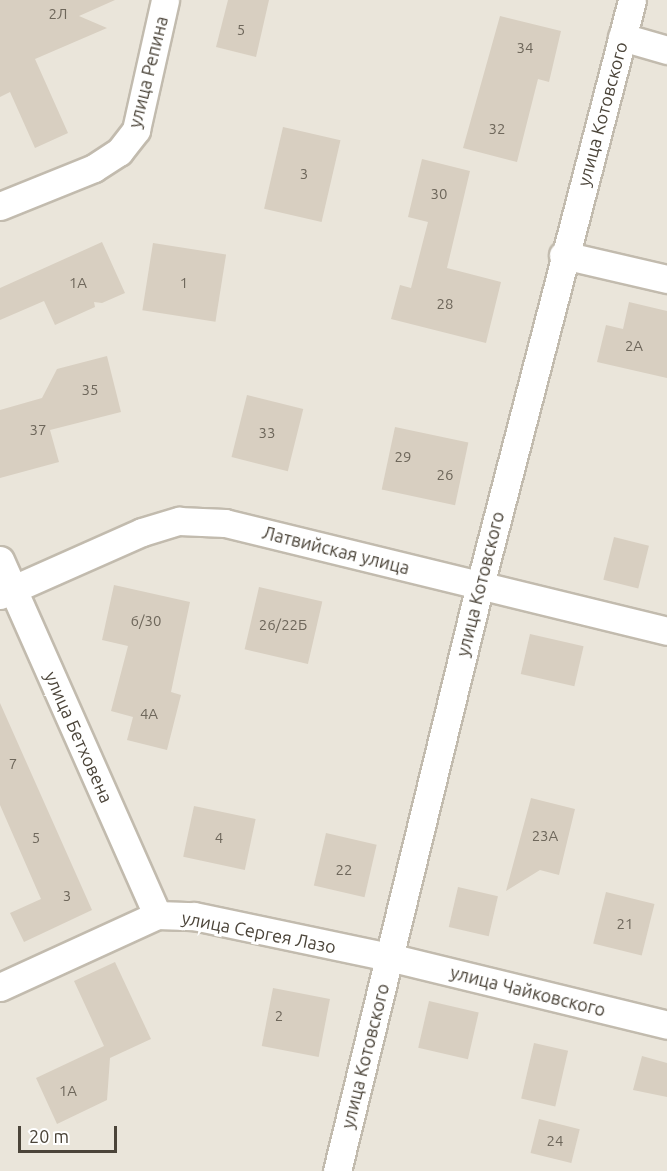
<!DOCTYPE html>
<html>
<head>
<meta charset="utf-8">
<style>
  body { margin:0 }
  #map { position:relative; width:667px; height:1171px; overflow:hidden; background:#f6f3ec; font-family:Ubuntu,sans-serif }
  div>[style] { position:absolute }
  .residential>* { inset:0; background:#eae5da; transform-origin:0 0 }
  .building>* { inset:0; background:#d8cfc1; transform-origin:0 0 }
  .roads { filter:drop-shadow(2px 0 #c2bbae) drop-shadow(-2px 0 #c2bbae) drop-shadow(0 2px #c2bbae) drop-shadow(0 -2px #c2bbae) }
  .minor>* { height:27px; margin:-13.5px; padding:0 13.5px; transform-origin:13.5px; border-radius:13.5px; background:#fff }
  span { translate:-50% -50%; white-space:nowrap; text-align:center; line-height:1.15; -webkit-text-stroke:6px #fff; paint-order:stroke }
  .number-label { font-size:15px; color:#6e675b }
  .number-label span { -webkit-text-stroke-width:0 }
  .street-label { font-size:18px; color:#4b4439 }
  .scale { position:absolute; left:18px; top:1126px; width:99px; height:27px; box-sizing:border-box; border:3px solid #4b4439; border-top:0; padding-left:8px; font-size:18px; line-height:21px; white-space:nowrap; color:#4b4439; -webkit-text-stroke:4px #fff; paint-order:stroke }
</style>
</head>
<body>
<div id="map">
  <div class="residential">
    <i style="left:0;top:0;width:667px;height:1171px"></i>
  </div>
  <div class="building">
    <i style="clip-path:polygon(0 0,115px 0,79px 16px,107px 28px,35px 59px,68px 133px,35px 148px,10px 92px,0 97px)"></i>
    <i style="clip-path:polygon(228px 0,269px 0,256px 57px,216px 47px)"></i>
    <i style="clip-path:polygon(500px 16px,561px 31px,549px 82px,538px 79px,517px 162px,463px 148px)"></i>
    <i style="left:283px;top:127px;width:59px;height:84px;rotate:13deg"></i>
    <i style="clip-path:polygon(422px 159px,470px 171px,447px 268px,501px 282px,486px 343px,391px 319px,400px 285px,411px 288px,428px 222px,408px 217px)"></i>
    <i style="clip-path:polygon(102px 242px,125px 293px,102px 303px,94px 302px,95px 307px,55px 325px,44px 301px,0 320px,0 288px)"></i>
    <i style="left:153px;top:243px;width:74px;height:68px;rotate:9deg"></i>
    <i style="clip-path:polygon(629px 302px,667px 311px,667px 378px,597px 362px,606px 325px,623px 329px)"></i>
    <i style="clip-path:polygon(107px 356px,121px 412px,50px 430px,59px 462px,0 478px,0 410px,42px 398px,57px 369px)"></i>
    <i style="left:247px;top:395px;width:58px;height:64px;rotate:14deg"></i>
    <i style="left:395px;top:427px;width:75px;height:64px;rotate:12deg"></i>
    <i style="left:614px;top:537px;width:36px;height:44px;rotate:14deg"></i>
    <i style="clip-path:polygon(114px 585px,190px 602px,171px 692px,181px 695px,167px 750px,127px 740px,133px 717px,111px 711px,128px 646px,102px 640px)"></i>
    <i style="left:259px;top:587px;width:65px;height:64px;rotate:13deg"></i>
    <i style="left:530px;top:634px;width:55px;height:41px;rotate:13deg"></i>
    <i style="clip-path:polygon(0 703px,92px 910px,24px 942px,10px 913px,41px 899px,0 805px)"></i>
    <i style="clip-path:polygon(531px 798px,575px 809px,559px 875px,540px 870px,506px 891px)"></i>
    <i style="left:194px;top:806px;width:63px;height:52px;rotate:12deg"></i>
    <i style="left:326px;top:833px;width:52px;height:54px;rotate:13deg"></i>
    <i style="left:458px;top:887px;width:41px;height:41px;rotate:13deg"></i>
    <i style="left:606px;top:892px;width:50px;height:53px;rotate:14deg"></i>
    <i style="clip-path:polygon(115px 962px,151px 1039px,110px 1058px,107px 1100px,57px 1124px,36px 1078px,104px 1046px,74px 981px)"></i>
    <i style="left:273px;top:988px;width:58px;height:59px;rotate:11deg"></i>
    <i style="left:429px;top:1001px;width:51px;height:48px;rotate:13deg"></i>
    <i style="left:534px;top:1043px;width:35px;height:57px;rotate:13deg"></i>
    <i style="clip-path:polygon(642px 1056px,667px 1063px,667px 1097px,633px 1090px)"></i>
    <i style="left:539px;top:1119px;width:42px;height:35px;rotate:14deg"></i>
  </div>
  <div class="roads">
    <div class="minor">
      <i style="left:622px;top:37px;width:47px;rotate:16.1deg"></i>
      <i style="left:0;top:206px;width:101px;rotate:-22deg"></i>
      <i style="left:94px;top:168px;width:30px;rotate:-33deg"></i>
      <i style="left:119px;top:152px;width:28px;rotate:-52deg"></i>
      <i style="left:136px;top:130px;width:133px;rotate:-77.4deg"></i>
      <i style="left:563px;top:255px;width:107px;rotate:13deg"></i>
      <i style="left:0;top:560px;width:388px;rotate:66.1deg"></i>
      <i style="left:0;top:595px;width:155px;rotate:-23.9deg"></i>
      <i style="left:142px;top:532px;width:39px;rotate:-17deg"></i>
      <i style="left:179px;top:521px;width:46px;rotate:2.5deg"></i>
      <i style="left:225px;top:523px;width:455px;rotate:13.7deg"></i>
      <i style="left:0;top:987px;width:173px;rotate:-24.6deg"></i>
      <i style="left:157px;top:915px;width:37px;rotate:2deg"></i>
      <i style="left:194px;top:916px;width:199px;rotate:11.9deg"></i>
      <i style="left:389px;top:957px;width:286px;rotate:13.7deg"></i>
      <i style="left:337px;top:1171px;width:603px;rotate:-76.29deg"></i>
      <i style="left:480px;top:585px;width:604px;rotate:-75.43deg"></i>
    </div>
  </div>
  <div class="number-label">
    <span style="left:58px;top:14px">2Л</span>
    <span style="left:241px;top:30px">5</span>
    <span style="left:525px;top:48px">34</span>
    <span style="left:497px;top:129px">32</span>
    <span style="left:304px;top:174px">3</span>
    <span style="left:439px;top:194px">30</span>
    <span style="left:78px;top:283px">1А</span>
    <span style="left:184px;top:283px">1</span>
    <span style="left:445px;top:304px">28</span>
    <span style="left:634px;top:346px">2А</span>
    <span style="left:90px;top:390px">35</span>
    <span style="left:38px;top:430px">37</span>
    <span style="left:267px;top:433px">33</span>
    <span style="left:403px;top:457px">29</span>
    <span style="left:445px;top:475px">26</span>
    <span style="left:146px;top:621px">6/30</span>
    <span style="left:283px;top:625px">26/22Б</span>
    <span style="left:149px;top:714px">4А</span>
    <span style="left:13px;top:764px">7</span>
    <span style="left:545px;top:836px">23А</span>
    <span style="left:36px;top:838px">5</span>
    <span style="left:219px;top:838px">4</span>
    <span style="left:344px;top:870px">22</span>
    <span style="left:67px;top:896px">3</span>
    <span style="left:625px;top:924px">21</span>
    <span style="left:279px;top:1016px">2</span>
    <span style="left:68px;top:1091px">1А</span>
    <span style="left:555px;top:1141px">24</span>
  </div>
  <div class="street-label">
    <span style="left:148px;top:72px;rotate:-76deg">улица Репина</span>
    <span style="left:602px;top:114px;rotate:-75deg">улица Котовского</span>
    <span style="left:336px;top:550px;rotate:14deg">Латвийская улица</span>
    <span style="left:480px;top:584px;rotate:-76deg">улица Котовского</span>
    <span style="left:79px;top:737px;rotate:66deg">улица Бетховена</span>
    <span style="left:259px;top:932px;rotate:11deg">улица Сергея Лазо</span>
    <span style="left:528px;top:991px;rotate:14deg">улица Чайковского</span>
    <span style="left:365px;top:1056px;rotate:-76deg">улица Котовского</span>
  </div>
  <div class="scale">20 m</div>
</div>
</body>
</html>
